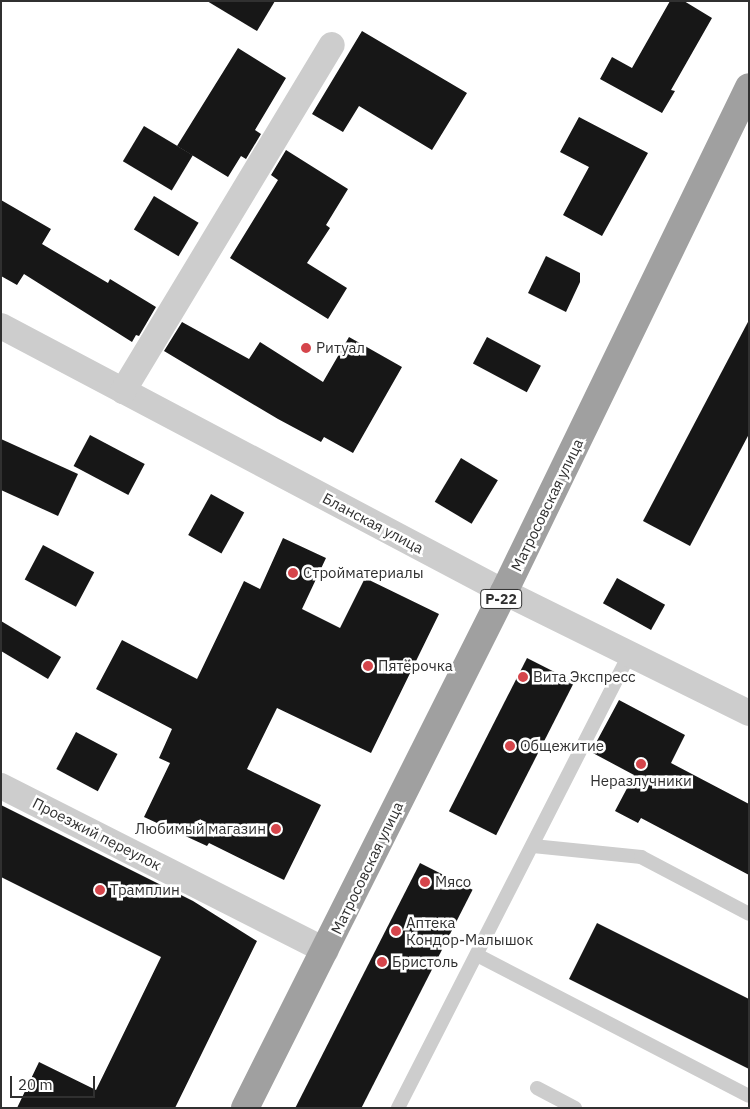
<!DOCTYPE html>
<html>
<head>
<meta charset="utf-8">
<style>
  body { margin:0 }
  #map { position:relative; width:750px; height:1109px; overflow:hidden; background:#fff; font-family:"IBM Plex Sans",sans-serif }
  div>[style] { position:absolute }
  .building>* { inset:0; background:#171717; transform-origin:0 0 }
  .service>* { height:14px; margin:-7px; padding:0 7px; transform-origin:7px; border-radius:7px; background:#cdcdcd }
  .minor>* { height:26px; margin:-13px; padding:0 13px; transform-origin:13px; border-radius:13px; background:#cdcdcd }
  .trunk>* { height:28px; margin:-14px; padding:0 14px; transform-origin:14px; border-radius:14px; background:#a0a0a0 }
  .dots>* { width:14px; height:14px; translate:-50% -50%; box-sizing:border-box; border:2px solid #fff; border-radius:50% }
  span { translate:-50% -50%; white-space:nowrap; text-align:center; line-height:1.15; -webkit-text-stroke:5px #fff; paint-order:stroke }
  .shield-label span { padding:1px 4px; background:#fff; border:1px solid; border-radius:4px; -webkit-text-stroke-width:0 }
  .shield-label { font-size:14px; color:#303030; font-weight:700 }
  .poi-label { font-size:15px; color:#303030 }
  .left { translate:0 -50%; text-align:left }
  .right { translate:-100% -50%; text-align:right }
  .street-label { font-size:15px; color:#303030 }
  .frame { position:absolute; inset:0; border:2px solid #303030; pointer-events:none }
  .scale { position:absolute; left:10px; top:1076px; width:85px; height:22px; box-sizing:border-box; border:2px solid #303030; border-top:0; padding-left:6px; font-size:15px; line-height:18px; white-space:nowrap; color:#303030; -webkit-text-stroke:4px #fff; paint-order:stroke }
</style>
</head>
<body>
<div id="map">
  <div class="building">
    <i style="clip-path:polygon(207px 1px,275px 1px,257px 31px)"></i>
    <i style="clip-path:polygon(670px 1px,684px 1px,712px 18px,671px 90px,675px 91px,662px 113px,600px 79px,612px 57px,632px 68px)"></i>
    <i style="clip-path:polygon(362px 31px,467px 93px,432px 150px,359px 106px,343px 132px,312px 114px)"></i>
    <i style="clip-path:polygon(238px 48px,286px 78px,255px 130px,261px 134px,246px 159px,241px 156px,228px 177px,177px 146px)"></i>
    <i style="clip-path:polygon(579px 117px,648px 153px,602px 236px,563px 215px,589px 167px,560px 152px)"></i>
    <i style="left:144px;top:126px;width:57px;height:41px;rotate:31deg"></i>
    <i style="clip-path:polygon(286px 150px,348px 189px,326px 225px,330px 228px,307px 263px,347px 288px,328px 319px,230px 258px,278px 180px,271px 175px)"></i>
    <i style="left:154px;top:196px;width:52px;height:39px;rotate:31deg"></i>
    <i style="clip-path:polygon(1px 200px,51px 229px,42px 244px,108px 283px,110px 279px,156px 307px,139px 336px,136px 335px,132px 342px,24px 274px,17px 285px,1px 276px)"></i>
    <i style="clip-path:polygon(546px 256px,580px 273px,580px 282px,566px 312px,528px 293px)"></i>
    <i style="clip-path:polygon(749px 320px,749px 434px,690px 546px,643px 521px)"></i>
    <i style="clip-path:polygon(182px 322px,249px 359px,260px 342px,323px 382px,349px 337px,402px 367px,353px 453px,324px 437px,321px 442px,278px 419px,164px 351px)"></i>
    <i style="left:487px;top:337px;width:61px;height:30px;rotate:28deg"></i>
    <i style="left:90px;top:435px;width:62px;height:35px;rotate:28deg"></i>
    <i style="clip-path:polygon(1px 439px,78px 474px,58px 516px,1px 490px)"></i>
    <i style="left:461px;top:458px;width:43px;height:51px;rotate:31deg"></i>
    <i style="left:211px;top:494px;width:38px;height:47px;rotate:29deg"></i>
    <i style="clip-path:polygon(283px 538px,326px 558px,302px 609px,340px 628px,365px 578px,439px 614px,371px 753px,277px 708px,247px 769px,321px 805px,284px 880px,209px 843px,207px 846px,144px 817px,170px 763px,159px 758px,172px 729px,96px 689px,122px 640px,197px 679px,244px 581px,260px 589px)"></i>
    <i style="left:43px;top:545px;width:58px;height:39px;rotate:28deg"></i>
    <i style="left:617px;top:578px;width:55px;height:29px;rotate:29deg"></i>
    <i style="clip-path:polygon(1px 621px,61px 657px,48px 679px,1px 651px)"></i>
    <i style="left:527px;top:658px;width:53px;height:172px;rotate:27deg"></i>
    <i style="clip-path:polygon(619px 700px,685px 735px,671px 763px,749px 804px,749px 875px,641px 818px,638px 823px,615px 811px,634px 775px,591px 752px)"></i>
    <i style="left:76px;top:732px;width:47px;height:42px;rotate:28deg"></i>
    <i style="clip-path:polygon(1px 805px,193px 901px,257px 941px,175px 1108px,17px 1108px,39px 1062px,96px 1090px,161px 957px,1px 877px)"></i>
    <i style="left:420px;top:863px;width:59px;height:276px;rotate:27deg"></i>
    <i style="clip-path:polygon(597px 923px,749px 999px,749px 1069px,569px 979px)"></i>
  </div>
  <div class="service">
    <i style="left:533px;top:846px;width:109px;rotate:5.8deg"></i>
    <i style="left:641px;top:857px;width:122px;rotate:27.8deg"></i>
    <i style="left:477px;top:955px;width:306px;rotate:27.4deg"></i>
    <i style="left:537px;top:1088px;width:43px;rotate:27.8deg"></i>
    <i style="left:398px;top:1108px;width:511px;rotate:-62.98deg"></i>
  </div>
  <div class="minor">
    <i style="left:1px;top:326px;width:569px;rotate:27.87deg"></i>
    <i style="left:504px;top:592px;width:273px;rotate:26.3deg"></i>
    <i style="left:123px;top:391px;width:404px;rotate:-58.9deg"></i>
    <i style="left:1px;top:786px;width:364px;rotate:26.9deg"></i>
  </div>
  <div class="trunk">
    <i style="left:245px;top:1108px;width:577px;rotate:-63.35deg"></i>
    <i style="left:504px;top:592px;width:561px;rotate:-64.12deg"></i>
  </div>
  <div class="dots">
    <i style="left:306px;top:348px;background:#d5454b"></i>
    <i style="left:293px;top:573px;background:#d5454b"></i>
    <i style="left:368px;top:666px;background:#d5454b"></i>
    <i style="left:523px;top:677px;background:#d5454b"></i>
    <i style="left:510px;top:746px;background:#d5454b"></i>
    <i style="left:641px;top:764px;background:#d5454b"></i>
    <i style="left:276px;top:829px;background:#d5454b"></i>
    <i style="left:425px;top:882px;background:#d5454b"></i>
    <i style="left:100px;top:890px;background:#d5454b"></i>
    <i style="left:396px;top:931px;background:#d5454b"></i>
    <i style="left:382px;top:962px;background:#d5454b"></i>
  </div>
  <div class="shield-label">
    <span style="left:501px;top:599px">Р-22</span>
  </div>
  <div class="poi-label">
    <span class="left" style="left:316px;top:348px">Ритуал</span>
    <span class="left" style="left:303px;top:573px">Стройматериалы</span>
    <span class="left" style="left:378px;top:666px">Пятёрочка</span>
    <span class="left" style="left:533px;top:677px">Вита Экспресс</span>
    <span class="left" style="left:520px;top:746px">Общежитие</span>
    <span style="left:641px;top:781px">Неразлучники</span>
    <span class="right" style="left:266px;top:829px">Любимый магазин</span>
    <span class="left" style="left:435px;top:882px">Мясо</span>
    <span class="left" style="left:110px;top:890px">Трамплин</span>
    <span class="left" style="left:406px;top:931px">Аптека<br>Кондор-Малышок</span>
    <span class="left" style="left:392px;top:962px">Бристоль</span>
  </div>
  <div class="street-label">
    <span style="left:547px;top:505px;rotate:-64deg">Матросовская улица</span>
    <span style="left:373px;top:523px;rotate:28deg">Бланская улица</span>
    <span style="left:97px;top:834px;rotate:27deg">Проезжий переулок</span>
    <span style="left:367px;top:868px;rotate:-64deg">Матросовская улица</span>
  </div>
  <div class="frame"></div>
  <div class="scale">20 m</div>
</div>
</body>
</html>
